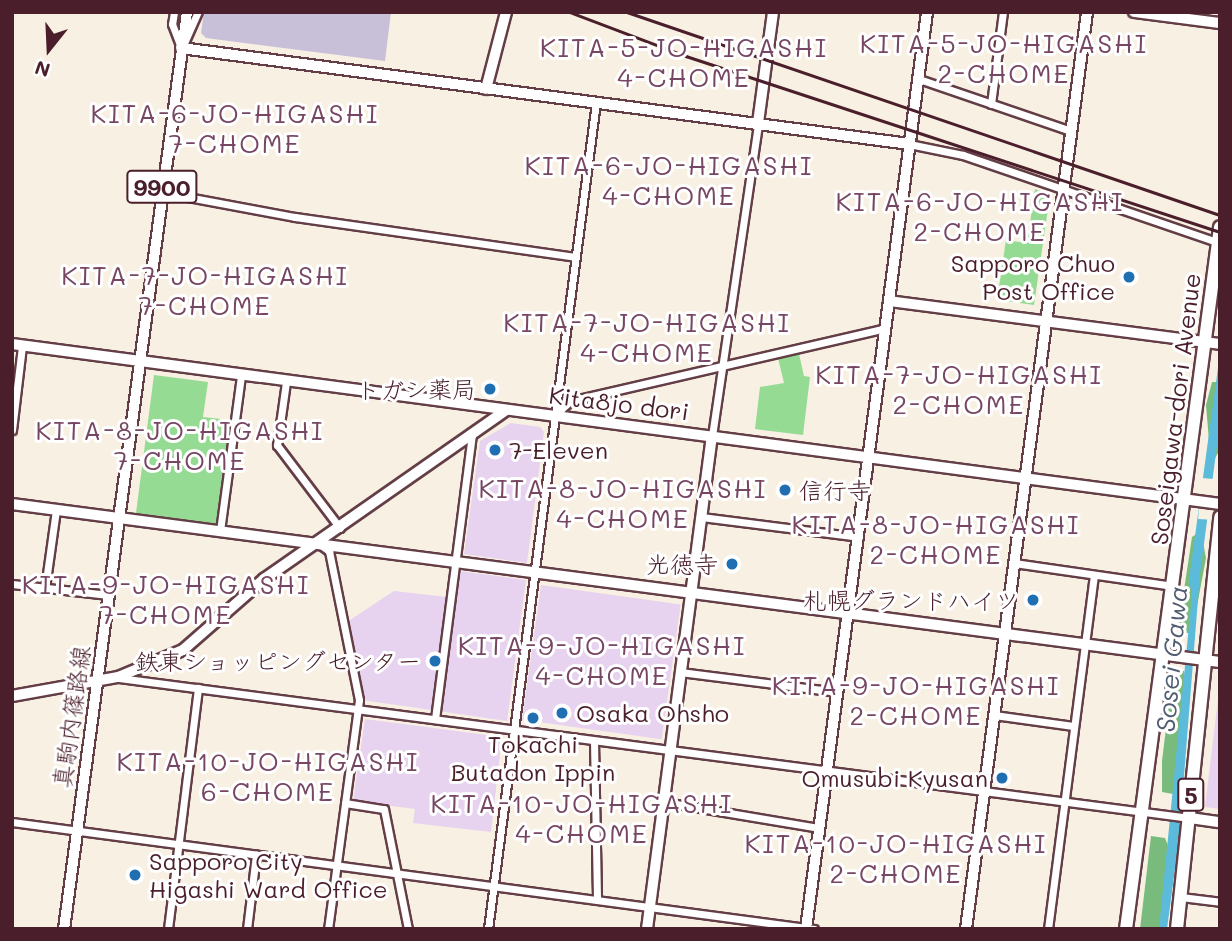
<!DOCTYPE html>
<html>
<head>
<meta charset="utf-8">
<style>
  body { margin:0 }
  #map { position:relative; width:1232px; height:941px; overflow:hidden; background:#f8f0e2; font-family:Mali,"Klee One",sans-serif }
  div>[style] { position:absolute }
  .built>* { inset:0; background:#e7d2ef; transform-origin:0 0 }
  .industrial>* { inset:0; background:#c8bfd8 }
  .green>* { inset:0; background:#96db93 }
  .forest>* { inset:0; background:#78bb7d }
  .water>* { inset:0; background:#5cbbda }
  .pier>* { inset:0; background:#f8f0e2; transform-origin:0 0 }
  .roads { filter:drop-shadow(2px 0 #643e46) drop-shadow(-2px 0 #643e46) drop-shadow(0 2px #643e46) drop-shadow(0 -2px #643e46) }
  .street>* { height:7px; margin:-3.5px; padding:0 3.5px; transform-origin:3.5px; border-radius:3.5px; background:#fff }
  .secondary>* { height:10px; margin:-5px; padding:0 5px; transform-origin:5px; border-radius:5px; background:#fff }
  .primary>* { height:10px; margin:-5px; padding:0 5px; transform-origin:5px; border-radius:5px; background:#fff }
  .highway>* { height:12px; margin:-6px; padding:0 6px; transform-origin:6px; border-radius:6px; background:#fff }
  .rail>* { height:2.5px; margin:-1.25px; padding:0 1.25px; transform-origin:1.25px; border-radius:1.25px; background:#4a1f2b }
  .dots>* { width:19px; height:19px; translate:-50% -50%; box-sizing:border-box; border:4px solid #fff; border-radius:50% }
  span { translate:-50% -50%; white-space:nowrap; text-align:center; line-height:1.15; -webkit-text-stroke:6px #fff; paint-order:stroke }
  .shield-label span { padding:2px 5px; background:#fff; border:2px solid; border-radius:5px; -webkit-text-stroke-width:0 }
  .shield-label { font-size:23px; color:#4a1f2b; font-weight:700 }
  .poi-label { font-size:24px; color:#4a1f2b }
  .right { translate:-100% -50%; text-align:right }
  .left { translate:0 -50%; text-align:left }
  .street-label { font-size:24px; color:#4a1f2b }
  .neighbourhood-label { font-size:26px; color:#764662; letter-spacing:2px }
  .water-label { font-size:26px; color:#515d71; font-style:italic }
  .frame { position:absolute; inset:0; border:14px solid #4a1f2b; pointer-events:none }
  .north { position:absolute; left:14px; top:14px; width:70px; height:70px; -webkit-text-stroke:5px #fff; paint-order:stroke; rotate:198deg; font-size:19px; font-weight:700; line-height:28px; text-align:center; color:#4a1f2b }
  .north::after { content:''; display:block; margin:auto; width:24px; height:32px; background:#4a1f2b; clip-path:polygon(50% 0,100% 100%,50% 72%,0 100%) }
</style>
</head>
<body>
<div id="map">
  <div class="built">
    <i style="clip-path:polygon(511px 423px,540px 427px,544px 432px,527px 563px,464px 554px,480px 441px)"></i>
    <i style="clip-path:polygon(451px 570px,526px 580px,507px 721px,362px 700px,347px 622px,394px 591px,447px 597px)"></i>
    <i style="left:541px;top:585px;width:141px;height:136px;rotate:8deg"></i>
    <i style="clip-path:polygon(1220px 683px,1220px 809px,1205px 807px)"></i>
    <i style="clip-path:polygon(365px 719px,502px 737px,491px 832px,413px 823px,415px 809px,353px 801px)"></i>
  </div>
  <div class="industrial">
    <i style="clip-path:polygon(204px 12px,391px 12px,385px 61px,206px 38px,201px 33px)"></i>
  </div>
  <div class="green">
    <i style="clip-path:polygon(1035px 189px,1050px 195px,1034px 305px,997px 300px,1006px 240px,1027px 243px)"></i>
    <i style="clip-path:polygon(799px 354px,804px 376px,810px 377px,803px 435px,755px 429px,760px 387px,784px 383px,778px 358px)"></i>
    <i style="clip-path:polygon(154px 375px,208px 382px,203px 417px,231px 420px,217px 524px,136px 513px)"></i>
  </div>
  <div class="forest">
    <i style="clip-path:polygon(1212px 382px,1220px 382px,1220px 424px,1218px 453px,1211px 465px,1206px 405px)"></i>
    <i style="clip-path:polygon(1201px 531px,1206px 558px,1192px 633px,1183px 633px,1179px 623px,1192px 537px)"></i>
    <i style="clip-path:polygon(1173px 671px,1184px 671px,1190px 700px,1173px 794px,1162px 792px,1162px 761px)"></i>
    <i style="clip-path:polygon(1151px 836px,1165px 838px,1173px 859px,1161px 929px,1140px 929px)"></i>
  </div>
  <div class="water">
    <i style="clip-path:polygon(1220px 353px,1220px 423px,1200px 574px,1179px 839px,1167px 929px,1159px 929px,1192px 595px,1189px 580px)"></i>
  </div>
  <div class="pier">
    <i style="left:1201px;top:478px;width:13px;height:41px;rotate:4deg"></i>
  </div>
  <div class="roads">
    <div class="street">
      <i style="left:174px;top:12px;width:12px;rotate:99deg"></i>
      <i style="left:172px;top:24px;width:25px;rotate:69deg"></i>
      <i style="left:184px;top:43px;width:34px;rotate:-66deg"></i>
      <i style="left:919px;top:79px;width:161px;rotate:18.9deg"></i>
      <i style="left:991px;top:104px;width:93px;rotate:-82.6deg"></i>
      <i style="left:909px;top:144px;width:55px;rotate:11.5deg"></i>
      <i style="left:963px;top:155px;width:268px;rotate:18.9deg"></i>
      <i style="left:161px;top:192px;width:136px;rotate:10.6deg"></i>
      <i style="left:295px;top:217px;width:283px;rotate:8.1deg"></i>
      <i style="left:286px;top:382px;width:64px;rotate:98.1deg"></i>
      <i style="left:277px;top:445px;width:104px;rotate:52.8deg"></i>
      <i style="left:555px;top:415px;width:21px;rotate:-43deg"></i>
      <i style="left:570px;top:401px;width:324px;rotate:-13deg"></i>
      <i style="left:12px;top:430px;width:85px;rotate:-83.2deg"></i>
      <i style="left:712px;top:436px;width:316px;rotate:-81.6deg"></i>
      <i style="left:701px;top:517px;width:159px;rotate:7.2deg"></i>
      <i style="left:220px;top:531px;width:156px;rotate:-82.3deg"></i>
      <i style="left:322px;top:546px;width:9px;rotate:36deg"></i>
      <i style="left:329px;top:551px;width:152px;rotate:78.6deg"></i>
      <i style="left:359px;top:700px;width:231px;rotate:97.7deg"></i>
      <i style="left:1014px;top:563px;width:161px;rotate:8.2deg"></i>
      <i style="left:12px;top:584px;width:97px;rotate:6.5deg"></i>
      <i style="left:45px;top:588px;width:79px;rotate:-82deg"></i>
      <i style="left:680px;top:672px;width:159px;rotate:7.2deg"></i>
      <i style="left:119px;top:678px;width:1080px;rotate:7.45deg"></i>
      <i style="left:994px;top:715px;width:80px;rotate:7.9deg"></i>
      <i style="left:435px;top:719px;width:288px;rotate:-82.6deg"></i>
      <i style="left:594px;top:741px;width:159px;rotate:88.9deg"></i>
      <i style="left:664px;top:802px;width:158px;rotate:9.5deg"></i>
      <i style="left:345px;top:803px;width:39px;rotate:9deg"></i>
      <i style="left:384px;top:809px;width:122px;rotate:78.7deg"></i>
      <i style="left:12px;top:822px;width:809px;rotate:7.6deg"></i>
      <i style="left:1181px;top:897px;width:39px;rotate:7deg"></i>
      <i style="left:168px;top:929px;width:243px;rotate:-82.9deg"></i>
      <i style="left:247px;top:929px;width:75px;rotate:-83.1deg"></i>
      <i style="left:488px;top:929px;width:834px;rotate:-82.56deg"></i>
      <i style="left:1048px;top:929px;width:357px;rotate:-82.6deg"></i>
    </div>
    <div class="secondary">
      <i style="left:1134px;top:12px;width:87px;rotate:7.3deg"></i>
      <i style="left:181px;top:48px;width:734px;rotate:7.51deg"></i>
      <i style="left:486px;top:89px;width:80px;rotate:-75.4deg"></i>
      <i style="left:758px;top:123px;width:112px;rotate:-82.3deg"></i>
      <i style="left:889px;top:301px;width:334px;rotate:7.4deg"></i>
      <i style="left:12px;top:344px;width:1219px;rotate:7.54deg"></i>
      <i style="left:12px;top:504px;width:1218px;rotate:7.45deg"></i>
      <i style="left:12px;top:696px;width:108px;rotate:-10.2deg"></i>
      <i style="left:118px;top:677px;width:70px;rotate:-22.6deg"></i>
      <i style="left:183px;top:650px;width:108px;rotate:-41.2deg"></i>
      <i style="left:264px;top:579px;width:295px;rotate:-34.9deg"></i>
      <i style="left:1190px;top:818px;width:30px;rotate:8deg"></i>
      <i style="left:647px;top:929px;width:497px;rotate:-82.5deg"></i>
      <i style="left:806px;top:929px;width:925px;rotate:-82.48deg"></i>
      <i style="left:966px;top:929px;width:925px;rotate:-82.48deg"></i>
    </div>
    <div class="primary">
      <i style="left:64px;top:929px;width:925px;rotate:-82.36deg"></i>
    </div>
    <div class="highway">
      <i style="left:1126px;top:929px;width:708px;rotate:-82.37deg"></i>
      <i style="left:1177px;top:929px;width:414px;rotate:-84deg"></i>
    </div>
  </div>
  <div class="rail">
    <i style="left:570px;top:12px;width:124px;rotate:20.8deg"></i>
    <i style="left:686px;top:56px;width:562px;rotate:18.24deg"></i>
    <i style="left:627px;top:12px;width:627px;rotate:18.9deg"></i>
  </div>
  <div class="dots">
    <i style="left:1129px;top:277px;background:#1f6fb2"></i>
    <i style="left:490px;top:389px;background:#1f6fb2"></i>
    <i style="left:495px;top:450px;background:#1f6fb2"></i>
    <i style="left:785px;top:490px;background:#1f6fb2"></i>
    <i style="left:732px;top:564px;background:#1f6fb2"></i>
    <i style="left:1033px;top:600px;background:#1f6fb2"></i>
    <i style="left:435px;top:661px;background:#1f6fb2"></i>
    <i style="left:562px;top:713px;background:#1f6fb2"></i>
    <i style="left:533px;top:718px;background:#1f6fb2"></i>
    <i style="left:1002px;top:778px;background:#1f6fb2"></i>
    <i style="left:135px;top:875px;background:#1f6fb2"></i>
  </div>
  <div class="shield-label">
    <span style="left:162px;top:187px">9900</span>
    <span style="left:1191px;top:795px">5</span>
  </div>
  <div class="poi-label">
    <span class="right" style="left:1115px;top:277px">Sapporo Chuo<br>Post Office</span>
    <span class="right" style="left:476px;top:389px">トガシ薬局</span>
    <span class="left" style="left:509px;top:450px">7-Eleven</span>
    <span class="left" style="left:799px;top:490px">信行寺</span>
    <span class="right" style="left:718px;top:564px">光徳寺</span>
    <span class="right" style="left:1019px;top:600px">札幌グランドハイツ</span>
    <span class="right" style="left:421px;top:661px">鉄東ショッピングセンター</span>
    <span class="left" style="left:576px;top:713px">Osaka Ohsho</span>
    <span style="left:533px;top:758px">Tokachi<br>Butadon Ippin</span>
    <span class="right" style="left:988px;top:778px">Omusubi Kyusan</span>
    <span class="left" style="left:149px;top:875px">Sapporo City<br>Higashi Ward Office</span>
  </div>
  <div class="street-label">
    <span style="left:619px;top:403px;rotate:7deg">Kita8jo dori</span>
    <span style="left:1175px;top:409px;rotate:-83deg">Soseigawa-dori Avenue</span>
    <span style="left:71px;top:717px;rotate:-82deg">真駒内篠路線</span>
  </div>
  <div class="neighbourhood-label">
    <span style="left:1004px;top:59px">KITA-5-JO-HIGASHI<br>2-CHOME</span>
    <span style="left:684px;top:63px">KITA-5-JO-HIGASHI<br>4-CHOME</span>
    <span style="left:235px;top:129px">KITA-6-JO-HIGASHI<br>7-CHOME</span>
    <span style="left:669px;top:181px">KITA-6-JO-HIGASHI<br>4-CHOME</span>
    <span style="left:980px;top:217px">KITA-6-JO-HIGASHI<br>2-CHOME</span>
    <span style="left:205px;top:291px">KITA-7-JO-HIGASHI<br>7-CHOME</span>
    <span style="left:647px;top:338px">KITA-7-JO-HIGASHI<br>4-CHOME</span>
    <span style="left:959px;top:390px">KITA-7-JO-HIGASHI<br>2-CHOME</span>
    <span style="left:180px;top:446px">KITA-8-JO-HIGASHI<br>7-CHOME</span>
    <span style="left:623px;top:504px">KITA-8-JO-HIGASHI<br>4-CHOME</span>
    <span style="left:936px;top:540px">KITA-8-JO-HIGASHI<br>2-CHOME</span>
    <span style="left:166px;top:600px">KITA-9-JO-HIGASHI<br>7-CHOME</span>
    <span style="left:602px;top:661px">KITA-9-JO-HIGASHI<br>4-CHOME</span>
    <span style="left:916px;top:701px">KITA-9-JO-HIGASHI<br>2-CHOME</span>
    <span style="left:268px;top:777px">KITA-10-JO-HIGASHI<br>6-CHOME</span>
    <span style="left:582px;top:819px">KITA-10-JO-HIGASHI<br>4-CHOME</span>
    <span style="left:896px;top:859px">KITA-10-JO-HIGASHI<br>2-CHOME</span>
  </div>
  <div class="water-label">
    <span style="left:1172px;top:659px;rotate:-85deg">Sosei Gawa</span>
  </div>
  <div class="frame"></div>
  <div class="north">N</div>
</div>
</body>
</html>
